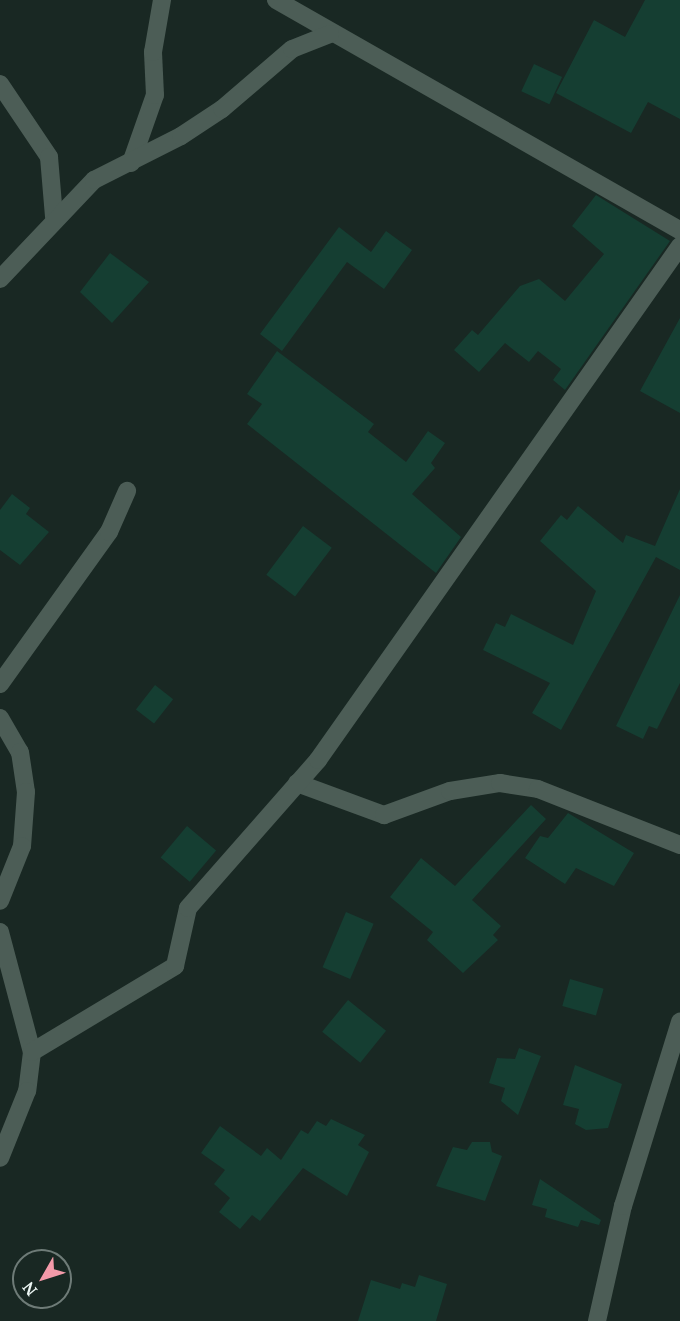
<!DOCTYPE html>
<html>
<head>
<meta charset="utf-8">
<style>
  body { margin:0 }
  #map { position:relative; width:680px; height:1321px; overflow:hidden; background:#192823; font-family:"PT Serif",serif }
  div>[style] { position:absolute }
  .building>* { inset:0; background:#153e32; transform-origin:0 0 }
  .street>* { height:18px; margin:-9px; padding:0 9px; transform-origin:9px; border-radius:9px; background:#4c5d56 }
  span { translate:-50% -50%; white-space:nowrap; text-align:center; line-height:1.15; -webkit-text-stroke:5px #192823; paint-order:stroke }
  .north { position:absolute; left:12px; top:1249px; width:60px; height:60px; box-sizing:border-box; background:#192823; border:2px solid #6e7b77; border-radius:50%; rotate:231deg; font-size:16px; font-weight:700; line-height:24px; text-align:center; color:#edf7f4 }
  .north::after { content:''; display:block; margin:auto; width:21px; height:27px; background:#f39aa9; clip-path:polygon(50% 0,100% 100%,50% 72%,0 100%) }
</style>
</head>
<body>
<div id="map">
  <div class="building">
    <i style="clip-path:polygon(645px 0,680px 0,680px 119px,648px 102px,631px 133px,556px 93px,594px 20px,625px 37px)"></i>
    <i style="left:534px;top:64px;width:31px;height:30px;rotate:25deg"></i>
    <i style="clip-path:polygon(596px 195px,670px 241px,565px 390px,553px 380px,561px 369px,538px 351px,529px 362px,505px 343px,479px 372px,454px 350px,472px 330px,478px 335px,520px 286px,539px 279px,565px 301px,604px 254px,572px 226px)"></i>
    <i style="clip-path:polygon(339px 227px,371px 252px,386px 231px,412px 250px,384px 289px,347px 262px,282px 351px,260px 334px)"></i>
    <i style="clip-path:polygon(110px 253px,149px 282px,112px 323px,80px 292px)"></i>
    <i style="clip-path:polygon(680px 318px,680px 413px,640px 391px)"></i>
    <i style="clip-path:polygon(277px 351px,374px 424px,368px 432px,406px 462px,428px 431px,445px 443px,431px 463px,435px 468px,412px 494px,461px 537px,436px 573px,247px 424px,262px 404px,247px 394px)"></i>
    <i style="clip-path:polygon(680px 489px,680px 570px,656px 557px,561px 730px,532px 713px,550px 683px,483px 650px,496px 623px,505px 627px,511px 614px,573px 645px,596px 591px,540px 541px,561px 515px,567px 520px,578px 506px,623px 543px,626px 535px,655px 546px)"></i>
    <i style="clip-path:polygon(12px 494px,30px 508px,26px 514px,49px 532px,20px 565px,0 550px,0 510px)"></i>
    <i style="left:303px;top:526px;width:36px;height:61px;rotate:37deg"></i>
    <i style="clip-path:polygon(680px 595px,680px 683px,657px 729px,649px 726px,643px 739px,616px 726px)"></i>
    <i style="left:155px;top:685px;width:23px;height:31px;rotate:38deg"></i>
    <i style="clip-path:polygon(531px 805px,546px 819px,472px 900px,501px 926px,493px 935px,498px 940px,463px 973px,427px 940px,433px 932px,390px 897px,421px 858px,455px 886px)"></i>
    <i style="clip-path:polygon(568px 813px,634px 853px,614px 886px,576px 868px,565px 884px,525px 858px,540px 836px,548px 838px)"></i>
    <i style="left:187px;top:826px;width:38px;height:41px;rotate:40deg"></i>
    <i style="left:346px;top:912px;width:30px;height:60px;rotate:23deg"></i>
    <i style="left:570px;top:979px;width:35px;height:28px;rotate:16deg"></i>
    <i style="left:348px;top:1000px;width:49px;height:41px;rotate:39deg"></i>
    <i style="clip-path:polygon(519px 1048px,541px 1056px,518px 1115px,501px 1101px,505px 1088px,489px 1083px,497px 1058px,515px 1059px)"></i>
    <i style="clip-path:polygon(575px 1065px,622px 1084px,608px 1128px,586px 1130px,575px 1124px,579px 1109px,563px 1105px)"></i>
    <i style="clip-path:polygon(331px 1119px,365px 1135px,358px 1145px,369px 1152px,347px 1196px,303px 1168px,260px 1221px,252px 1215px,240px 1229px,219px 1212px,230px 1198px,214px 1184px,225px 1170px,201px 1153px,220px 1126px,261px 1156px,267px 1148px,281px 1160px,301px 1130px,308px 1134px,317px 1121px,326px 1126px)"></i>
    <i style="clip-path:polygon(472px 1142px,490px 1142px,492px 1152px,502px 1156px,485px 1201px,436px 1186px,453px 1147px,467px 1150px)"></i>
    <i style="clip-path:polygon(540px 1179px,601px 1220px,599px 1225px,581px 1220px,578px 1227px,545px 1217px,547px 1209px,532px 1205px)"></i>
    <i style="clip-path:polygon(419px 1275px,447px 1284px,436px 1321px,358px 1321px,371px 1280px,400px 1289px,402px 1283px,415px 1287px)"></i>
  </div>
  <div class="street">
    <i style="left:276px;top:0;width:465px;rotate:29.7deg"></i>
    <i style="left:0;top:84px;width:88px;rotate:56.1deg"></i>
    <i style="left:49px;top:157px;width:60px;rotate:85.2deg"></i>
    <i style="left:131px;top:163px;width:72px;rotate:-70.6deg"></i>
    <i style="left:155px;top:95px;width:43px;rotate:-92.7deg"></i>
    <i style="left:153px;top:52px;width:53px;rotate:-80.2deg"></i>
    <i style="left:0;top:279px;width:137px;rotate:-46.5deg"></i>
    <i style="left:94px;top:180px;width:97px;rotate:-26.8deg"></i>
    <i style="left:181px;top:136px;width:49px;rotate:-33.4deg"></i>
    <i style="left:222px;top:109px;width:92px;rotate:-40.6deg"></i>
    <i style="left:292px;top:49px;width:41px;rotate:-21.5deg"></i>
    <i style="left:0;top:684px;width:187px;rotate:-54.4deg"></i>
    <i style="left:109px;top:532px;width:45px;rotate:-66.3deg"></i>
    <i style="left:0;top:718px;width:39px;rotate:60deg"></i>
    <i style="left:20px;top:752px;width:40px;rotate:81.5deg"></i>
    <i style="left:26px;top:792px;width:54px;rotate:94.2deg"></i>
    <i style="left:22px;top:846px;width:59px;rotate:111.8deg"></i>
    <i style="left:297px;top:783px;width:93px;rotate:20.2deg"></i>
    <i style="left:384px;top:815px;width:70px;rotate:-20deg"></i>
    <i style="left:450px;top:791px;width:51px;rotate:-9.1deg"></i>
    <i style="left:500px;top:783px;width:38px;rotate:9deg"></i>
    <i style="left:538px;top:789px;width:153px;rotate:21.5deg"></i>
    <i style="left:0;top:932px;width:124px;rotate:75.1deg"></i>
    <i style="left:32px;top:1052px;width:39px;rotate:97deg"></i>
    <i style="left:27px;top:1091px;width:72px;rotate:111.9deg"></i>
    <i style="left:32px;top:1052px;width:167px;rotate:-31deg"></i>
    <i style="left:175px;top:966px;width:59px;rotate:-77.4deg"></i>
    <i style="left:188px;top:908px;width:197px;rotate:-48.7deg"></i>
    <i style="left:318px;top:760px;width:629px;rotate:-54.84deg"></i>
    <i style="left:597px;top:1321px;width:118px;rotate:-77.3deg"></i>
    <i style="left:623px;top:1206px;width:193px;rotate:-72.8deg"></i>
  </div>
  <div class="north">N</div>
</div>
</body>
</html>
